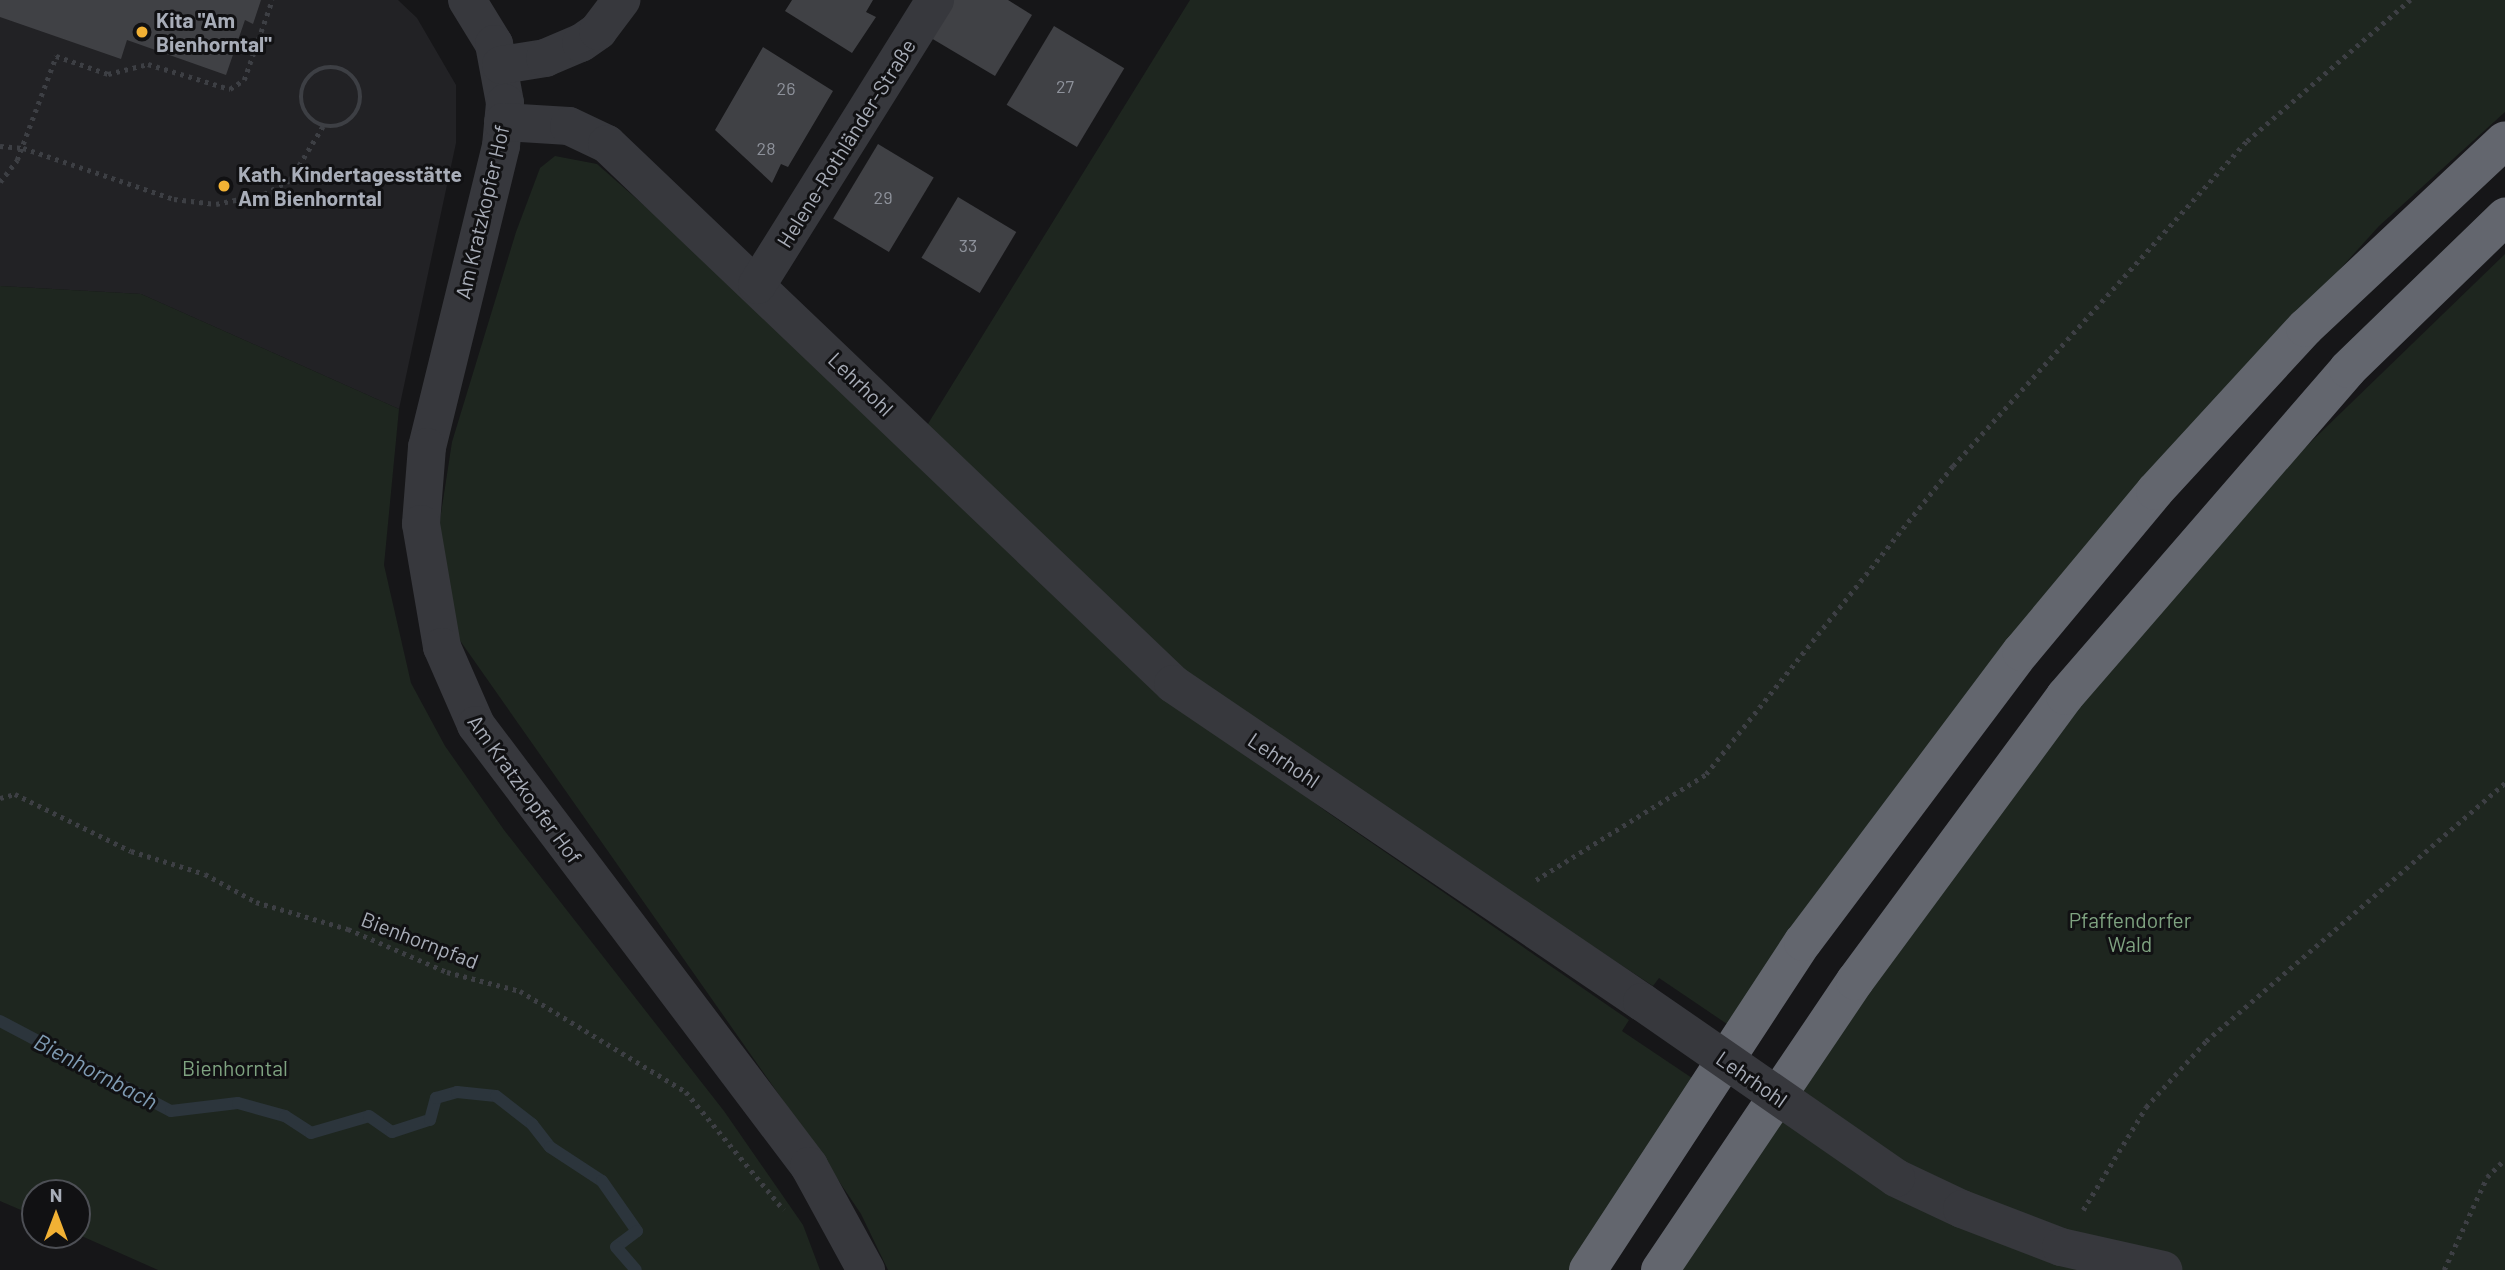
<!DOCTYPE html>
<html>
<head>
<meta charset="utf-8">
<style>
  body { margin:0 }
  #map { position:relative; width:2505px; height:1270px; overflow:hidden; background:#161618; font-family:Barlow,sans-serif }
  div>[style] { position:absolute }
  .built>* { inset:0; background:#222225 }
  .green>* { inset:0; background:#1e261f }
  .stream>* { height:12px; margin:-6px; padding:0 6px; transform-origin:6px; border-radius:6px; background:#2c353c }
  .building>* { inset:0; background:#404145; transform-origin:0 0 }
  .path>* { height:4.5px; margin-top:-2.25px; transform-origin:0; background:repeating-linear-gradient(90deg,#3d3f44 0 3.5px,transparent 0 8.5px) }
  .path>.ring { margin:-2.25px; padding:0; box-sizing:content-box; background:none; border:4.5px solid #3d3f44; border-radius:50% }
  .minor>* { height:38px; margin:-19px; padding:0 19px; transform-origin:19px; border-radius:19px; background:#37383d }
  .highway>* { height:38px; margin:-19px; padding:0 19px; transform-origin:19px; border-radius:19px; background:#63666e }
  .minor-bridge>* { height:38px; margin:-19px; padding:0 19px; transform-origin:19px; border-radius:19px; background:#37383d }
  .dots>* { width:19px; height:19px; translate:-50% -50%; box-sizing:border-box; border:4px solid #111113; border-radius:50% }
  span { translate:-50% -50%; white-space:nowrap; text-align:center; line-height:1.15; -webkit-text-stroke:6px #111113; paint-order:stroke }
  .number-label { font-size:18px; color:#8e929b }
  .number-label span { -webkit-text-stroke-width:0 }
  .poi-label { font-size:21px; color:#a8adb8; font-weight:700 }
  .left { translate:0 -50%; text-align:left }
  .street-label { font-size:21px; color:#a8adb8 }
  .park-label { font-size:21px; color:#7fa381 }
  .water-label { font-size:23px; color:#7f9bb3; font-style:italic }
  .north { position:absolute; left:21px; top:1179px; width:70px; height:70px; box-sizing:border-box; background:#111113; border:2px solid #4d4f55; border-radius:50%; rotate:0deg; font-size:19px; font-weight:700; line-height:28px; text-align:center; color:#a8adb8 }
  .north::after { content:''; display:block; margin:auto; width:24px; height:32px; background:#f2b134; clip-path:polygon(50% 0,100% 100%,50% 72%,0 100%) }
</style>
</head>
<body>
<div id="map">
  <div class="built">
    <i style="clip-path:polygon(0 0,398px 0,417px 18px,456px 85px,456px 143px,399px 409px,141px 294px,0 286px)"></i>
  </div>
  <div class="green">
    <i style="clip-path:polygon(1190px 0,2505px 0,2505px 112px,2379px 226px,2084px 552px,1730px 1026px,1659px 978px,1653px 986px,1184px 677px,926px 427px)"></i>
    <i style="clip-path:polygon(555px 156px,597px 164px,720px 272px,1168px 695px,1327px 812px,1629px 1020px,1622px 1031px,1692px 1078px,1569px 1270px,888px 1270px,861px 1214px,822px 1156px,454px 632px,438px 533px,452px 442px,516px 232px,540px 168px)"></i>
    <i style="clip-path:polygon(2505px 254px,2505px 1270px,1673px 1270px,1882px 964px,2196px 553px)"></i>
    <i style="clip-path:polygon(0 286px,141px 294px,399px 409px,384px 565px,411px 683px,445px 746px,504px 830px,724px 1111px,803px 1225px,820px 1270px,158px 1270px,77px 1234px,77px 1193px,35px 1193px,35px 1216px,0 1201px)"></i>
  </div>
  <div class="stream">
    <i style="left:0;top:1021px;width:193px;rotate:27.8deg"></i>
    <i style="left:171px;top:1111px;width:67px;rotate:-6.8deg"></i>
    <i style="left:238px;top:1103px;width:49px;rotate:15.5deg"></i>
    <i style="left:285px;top:1116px;width:31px;rotate:33deg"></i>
    <i style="left:311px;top:1133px;width:60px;rotate:-16.3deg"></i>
    <i style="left:369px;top:1116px;width:28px;rotate:35deg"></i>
    <i style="left:392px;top:1132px;width:40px;rotate:-18deg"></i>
    <i style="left:430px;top:1120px;width:23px;rotate:-75deg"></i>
    <i style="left:436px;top:1098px;width:22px;rotate:-16deg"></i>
    <i style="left:457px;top:1092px;width:39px;rotate:6deg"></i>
    <i style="left:496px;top:1096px;width:46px;rotate:37.9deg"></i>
    <i style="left:532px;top:1124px;width:29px;rotate:52deg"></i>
    <i style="left:550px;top:1147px;width:62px;rotate:33.2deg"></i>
    <i style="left:602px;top:1181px;width:61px;rotate:55deg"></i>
    <i style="left:637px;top:1231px;width:26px;rotate:143deg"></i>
    <i style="left:616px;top:1247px;width:30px;rotate:49deg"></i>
  </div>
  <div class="building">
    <i style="clip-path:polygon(0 0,261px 0,253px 24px,245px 20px,226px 75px,127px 40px,121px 59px,0 17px)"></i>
    <i style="clip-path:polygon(792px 0,873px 0,866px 12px,876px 17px,852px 53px,785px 11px)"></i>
    <i style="clip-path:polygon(953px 0,1008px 0,1032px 15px,995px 76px,931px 38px)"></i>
    <i style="left:1054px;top:26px;width:82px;height:92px;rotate:31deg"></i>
    <i style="clip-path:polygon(763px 47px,833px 91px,788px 167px,781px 164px,772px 183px,715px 130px)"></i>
    <i style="left:878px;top:144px;width:65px;height:87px;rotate:31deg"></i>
    <i style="left:958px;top:197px;width:68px;height:71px;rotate:31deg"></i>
  </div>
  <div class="path">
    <i class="ring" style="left:301px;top:67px;width:55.5px;height:55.5px"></i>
    <i style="left:0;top:146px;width:23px;rotate:5deg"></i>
    <i style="left:23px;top:148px;width:159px;rotate:18.7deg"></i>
    <i style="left:174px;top:199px;width:42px;rotate:6.8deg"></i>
    <i style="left:216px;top:204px;width:49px;rotate:-11.8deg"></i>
    <i style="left:264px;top:194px;width:30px;rotate:-28deg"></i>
    <i style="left:290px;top:180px;width:63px;rotate:-58.6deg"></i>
    <i style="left:0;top:182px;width:28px;rotate:-52deg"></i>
    <i style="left:17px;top:160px;width:111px;rotate:-69.4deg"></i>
    <i style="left:56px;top:56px;width:55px;rotate:19.1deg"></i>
    <i style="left:108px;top:74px;width:41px;rotate:-14deg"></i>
    <i style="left:148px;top:64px;width:86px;rotate:17deg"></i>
    <i style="left:230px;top:89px;width:17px;rotate:-33deg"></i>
    <i style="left:244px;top:80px;width:85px;rotate:-70.7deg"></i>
    <i style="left:0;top:798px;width:16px;rotate:-15deg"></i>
    <i style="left:15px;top:794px;width:129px;rotate:26.2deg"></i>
    <i style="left:131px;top:851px;width:77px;rotate:17.3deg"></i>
    <i style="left:205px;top:874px;width:58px;rotate:28.8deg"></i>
    <i style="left:256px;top:902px;width:96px;rotate:16.4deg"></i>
    <i style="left:348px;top:929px;width:108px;rotate:23.5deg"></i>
    <i style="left:447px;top:972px;width:75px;rotate:14.6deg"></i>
    <i style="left:520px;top:991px;width:194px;rotate:31.3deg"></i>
    <i style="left:686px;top:1092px;width:153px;rotate:50.3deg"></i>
    <i style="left:1536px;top:880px;width:200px;rotate:-31.9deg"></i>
    <i style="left:1706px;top:774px;width:395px;rotate:-51.3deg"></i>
    <i style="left:1953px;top:466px;width:438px;rotate:-47.9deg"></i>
    <i style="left:2247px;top:141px;width:216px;rotate:-40.9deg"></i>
    <i style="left:2083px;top:1210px;width:121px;rotate:-58.5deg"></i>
    <i style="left:2146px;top:1107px;width:89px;rotate:-47.7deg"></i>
    <i style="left:2206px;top:1041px;width:395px;rotate:-40.8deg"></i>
    <i style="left:2444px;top:1270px;width:102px;rotate:-65.2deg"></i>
    <i style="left:2487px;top:1177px;width:25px;rotate:-45deg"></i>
  </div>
  <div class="minor">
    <i style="left:467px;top:0;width:52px;rotate:58.5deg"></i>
    <i style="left:494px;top:44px;width:60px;rotate:79.4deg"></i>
    <i style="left:505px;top:103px;width:43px;rotate:95.3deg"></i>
    <i style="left:501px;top:146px;width:310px;rotate:103.8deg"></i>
    <i style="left:427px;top:447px;width:77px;rotate:94.5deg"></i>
    <i style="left:421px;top:524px;width:125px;rotate:80.3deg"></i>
    <i style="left:442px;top:647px;width:85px;rotate:66.4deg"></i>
    <i style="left:476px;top:725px;width:553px;rotate:52.94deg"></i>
    <i style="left:809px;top:1166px;width:119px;rotate:61.3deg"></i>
    <i style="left:501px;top:65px;width:45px;rotate:-9deg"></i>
    <i style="left:545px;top:58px;width:39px;rotate:-23deg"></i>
    <i style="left:581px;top:43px;width:21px;rotate:-35deg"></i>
    <i style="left:598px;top:31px;width:39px;rotate:-53deg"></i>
    <i style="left:503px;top:122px;width:66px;rotate:3.5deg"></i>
    <i style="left:569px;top:126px;width:42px;rotate:25.3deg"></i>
    <i style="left:607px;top:144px;width:782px;rotate:43.65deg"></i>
    <i style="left:1173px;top:684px;width:567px;rotate:34.14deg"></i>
    <i style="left:757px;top:285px;width:336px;rotate:-58deg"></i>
    <i style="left:1896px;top:1178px;width:73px;rotate:25.2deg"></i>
    <i style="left:1962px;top:1209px;width:106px;rotate:21deg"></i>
    <i style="left:2061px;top:1247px;width:105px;rotate:12.7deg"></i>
  </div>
  <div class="highway">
    <i style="left:1588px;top:1270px;width:392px;rotate:-56.8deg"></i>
    <i style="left:1803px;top:942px;width:363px;rotate:-53.1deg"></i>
    <i style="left:2021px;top:652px;width:209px;rotate:-50.2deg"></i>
    <i style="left:2155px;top:491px;width:222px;rotate:-47.4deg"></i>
    <i style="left:2305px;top:328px;width:274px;rotate:-43.2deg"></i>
    <i style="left:1660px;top:1270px;width:349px;rotate:-56deg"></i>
    <i style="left:1855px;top:981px;width:354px;rotate:-53.6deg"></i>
    <i style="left:2065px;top:696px;width:432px;rotate:-49.1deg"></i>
    <i style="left:2348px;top:369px;width:219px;rotate:-44.1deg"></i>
  </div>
  <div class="minor-bridge">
    <i style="left:1642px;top:1002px;width:309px;rotate:34.7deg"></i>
  </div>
  <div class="dots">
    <i style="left:142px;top:32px;background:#f2b134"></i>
    <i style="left:224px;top:186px;background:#f2b134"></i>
  </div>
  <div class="number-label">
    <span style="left:1065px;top:86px">27</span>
    <span style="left:786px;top:88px">26</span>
    <span style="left:766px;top:148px">28</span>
    <span style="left:883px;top:197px">29</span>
    <span style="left:968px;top:245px">33</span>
  </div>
  <div class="poi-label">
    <span class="left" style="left:156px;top:32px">Kita "Am<br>Bienhorntal"</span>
    <span class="left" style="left:238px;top:186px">Kath. Kindertagesstätte<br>Am Bienhorntal</span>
  </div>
  <div class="street-label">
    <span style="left:846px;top:143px;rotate:-58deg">Helene-Rothländer-Straße</span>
    <span style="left:482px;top:212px;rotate:-77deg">Am Kratzkopfer Hof</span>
    <span style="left:861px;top:384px;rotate:44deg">Lehrhohl</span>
    <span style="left:1284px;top:760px;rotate:34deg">Lehrhohl</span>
    <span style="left:525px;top:789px;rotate:54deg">Am Kratzkopfer Hof</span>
    <span style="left:420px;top:940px;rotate:21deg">Bienhornpfad</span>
    <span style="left:1752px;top:1079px;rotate:35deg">Lehrhohl</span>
  </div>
  <div class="park-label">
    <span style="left:2130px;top:932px">Pfaffendorfer<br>Wald</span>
    <span style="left:235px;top:1068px">Bienhorntal</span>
  </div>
  <div class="water-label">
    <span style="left:96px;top:1071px;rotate:28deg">Bienhornbach</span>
  </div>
  <div class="north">N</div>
</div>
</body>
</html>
